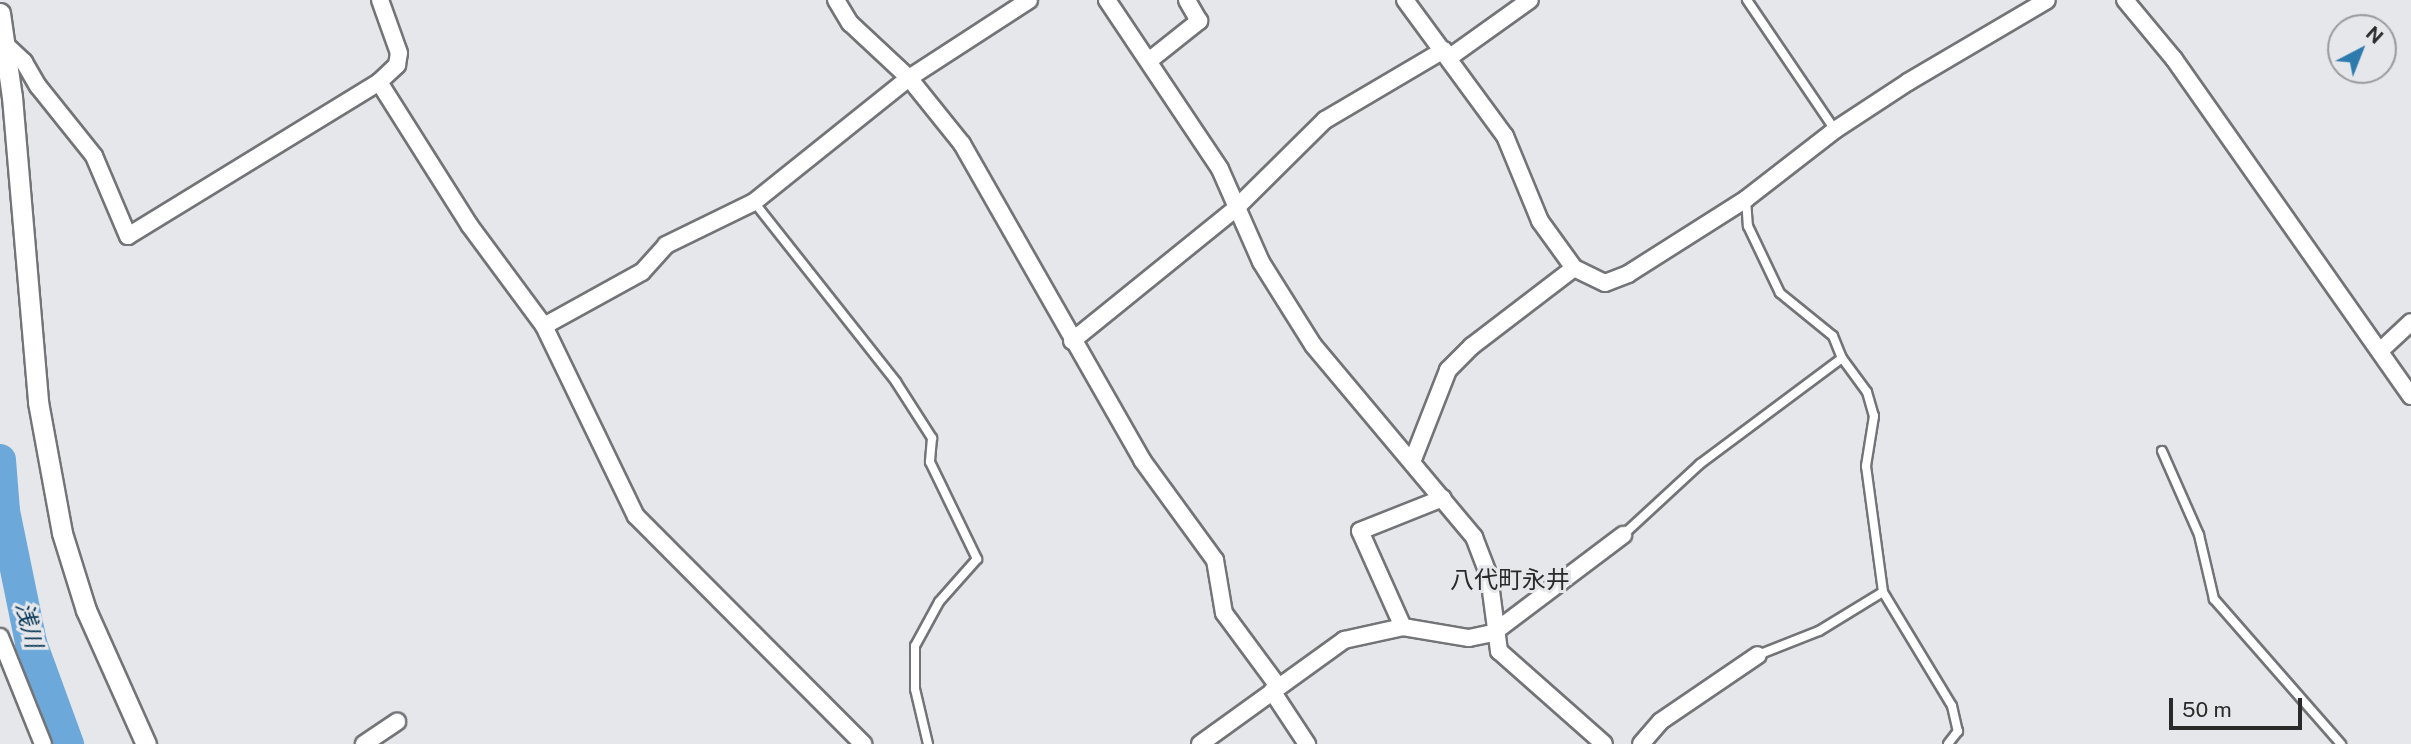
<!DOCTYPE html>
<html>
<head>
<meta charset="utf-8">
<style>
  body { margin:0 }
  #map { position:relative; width:2411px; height:744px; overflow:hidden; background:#e6e7ea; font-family:"Public Sans","Noto Sans JP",sans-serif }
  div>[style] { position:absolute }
  .river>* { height:32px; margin:-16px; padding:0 16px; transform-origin:16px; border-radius:16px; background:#6ca9da }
  .roads { filter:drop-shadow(2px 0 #737477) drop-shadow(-2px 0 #737477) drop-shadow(0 2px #737477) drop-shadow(0 -2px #737477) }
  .service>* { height:8px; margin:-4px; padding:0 4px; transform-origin:4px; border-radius:4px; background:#fff }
  .minor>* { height:16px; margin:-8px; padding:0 8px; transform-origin:8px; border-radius:8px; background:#fff }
  .tertiary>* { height:19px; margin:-9.5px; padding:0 9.5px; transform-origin:9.5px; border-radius:9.5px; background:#fff }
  span { translate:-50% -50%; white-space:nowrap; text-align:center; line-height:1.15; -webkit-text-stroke:6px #e6e7ea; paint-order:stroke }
  .water-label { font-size:23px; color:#043556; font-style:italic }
  .quarter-label { font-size:24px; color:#2a2a2b }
  .north { position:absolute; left:2327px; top:14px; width:70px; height:70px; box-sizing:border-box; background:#e6e7ea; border:2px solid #9b9b9e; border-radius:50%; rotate:42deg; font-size:19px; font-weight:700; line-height:28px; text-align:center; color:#2a2a2b }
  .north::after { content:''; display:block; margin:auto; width:24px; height:32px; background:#2d7bad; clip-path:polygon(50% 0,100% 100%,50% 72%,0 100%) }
  .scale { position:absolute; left:2169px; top:698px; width:133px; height:32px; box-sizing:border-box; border:4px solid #2a2a2b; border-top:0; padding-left:9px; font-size:21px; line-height:24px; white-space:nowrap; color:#2a2a2b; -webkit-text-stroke:5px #e6e7ea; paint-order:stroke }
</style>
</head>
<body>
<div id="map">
  <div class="river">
    <i style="left:0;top:460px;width:51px;rotate:85.5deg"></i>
    <i style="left:4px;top:511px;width:135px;rotate:78.4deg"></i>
    <i style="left:31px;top:643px;width:108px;rotate:69.9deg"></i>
  </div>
  <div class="roads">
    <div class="service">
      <i style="left:1747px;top:0;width:157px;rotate:55.9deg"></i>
      <i style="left:1746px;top:199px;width:27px;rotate:86deg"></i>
      <i style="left:1748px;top:226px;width:74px;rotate:64.5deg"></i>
      <i style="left:1780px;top:293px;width:68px;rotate:39.1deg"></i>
      <i style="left:1833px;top:336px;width:24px;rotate:68deg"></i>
      <i style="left:1842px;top:358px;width:42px;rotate:53.7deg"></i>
      <i style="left:1867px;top:392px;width:25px;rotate:74deg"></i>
      <i style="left:1874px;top:416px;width:51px;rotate:99.1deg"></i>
      <i style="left:1866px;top:466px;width:127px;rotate:82.3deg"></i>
      <i style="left:1883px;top:592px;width:133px;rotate:58.8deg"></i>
      <i style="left:1952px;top:706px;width:26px;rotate:77deg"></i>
      <i style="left:1958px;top:731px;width:16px;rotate:128deg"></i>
      <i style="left:754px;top:202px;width:229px;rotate:51.7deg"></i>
      <i style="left:896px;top:382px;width:67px;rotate:57.3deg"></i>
      <i style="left:932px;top:438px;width:24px;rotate:95deg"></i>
      <i style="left:930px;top:462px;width:108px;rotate:64.1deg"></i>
      <i style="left:977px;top:559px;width:57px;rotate:131.5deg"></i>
      <i style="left:939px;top:602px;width:50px;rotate:118.6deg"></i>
      <i style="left:915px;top:646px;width:43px;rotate:90deg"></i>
      <i style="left:915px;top:689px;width:57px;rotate:76.7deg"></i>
      <i style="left:2162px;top:451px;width:92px;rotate:66.2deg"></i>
      <i style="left:2199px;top:535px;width:66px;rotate:76.8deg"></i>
      <i style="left:2214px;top:599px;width:193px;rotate:48.8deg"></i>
      <i style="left:1623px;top:535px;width:105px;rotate:-42.7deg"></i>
      <i style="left:1700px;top:464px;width:177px;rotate:-36.7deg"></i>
      <i style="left:1758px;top:655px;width:66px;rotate:-21.5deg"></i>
      <i style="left:1819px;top:631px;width:75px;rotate:-31.4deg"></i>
    </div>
    <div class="minor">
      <i style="left:836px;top:0;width:27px;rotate:59deg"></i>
      <i style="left:850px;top:23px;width:81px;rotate:43deg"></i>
      <i style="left:909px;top:78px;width:85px;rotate:51.2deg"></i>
      <i style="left:962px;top:144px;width:364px;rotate:60.3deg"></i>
      <i style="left:1142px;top:460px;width:124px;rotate:53.9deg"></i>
      <i style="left:1215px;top:560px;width:54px;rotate:80.4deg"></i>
      <i style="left:1224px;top:613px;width:91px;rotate:53.5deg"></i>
      <i style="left:1107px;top:0;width:203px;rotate:56.2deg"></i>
      <i style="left:1220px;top:169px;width:102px;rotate:66.2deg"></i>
      <i style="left:1261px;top:262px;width:98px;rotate:57.9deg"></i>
      <i style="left:1313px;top:345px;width:251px;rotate:50deg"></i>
      <i style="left:1474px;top:537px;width:42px;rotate:69deg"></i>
      <i style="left:1489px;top:576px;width:76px;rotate:82.4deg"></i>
      <i style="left:1499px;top:651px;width:140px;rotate:41.5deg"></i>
      <i style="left:1405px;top:0;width:169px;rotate:53.7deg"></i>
      <i style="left:1505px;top:136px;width:92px;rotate:67.6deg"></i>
      <i style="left:1540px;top:221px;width:58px;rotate:54.1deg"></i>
      <i style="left:1574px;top:268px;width:34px;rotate:26deg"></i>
      <i style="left:1605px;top:283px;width:25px;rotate:-21deg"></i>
      <i style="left:1628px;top:274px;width:140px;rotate:-32.4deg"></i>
      <i style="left:1746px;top:199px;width:113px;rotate:-37.8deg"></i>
      <i style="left:1835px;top:130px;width:87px;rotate:-33.3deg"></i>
      <i style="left:1908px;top:82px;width:161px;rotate:-30.5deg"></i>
      <i style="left:2125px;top:0;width:77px;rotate:50.3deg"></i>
      <i style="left:2174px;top:59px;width:412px;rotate:54.9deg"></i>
      <i style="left:5px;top:44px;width:26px;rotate:43deg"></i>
      <i style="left:24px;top:62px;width:28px;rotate:60deg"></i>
      <i style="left:38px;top:86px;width:90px;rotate:51.3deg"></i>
      <i style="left:94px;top:156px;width:87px;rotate:67deg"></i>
      <i style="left:128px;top:236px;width:294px;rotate:-31.5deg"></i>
      <i style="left:379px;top:82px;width:25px;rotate:-43deg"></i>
      <i style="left:397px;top:65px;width:12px;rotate:-81deg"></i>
      <i style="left:399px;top:53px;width:56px;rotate:-109.7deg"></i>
      <i style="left:1450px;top:57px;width:98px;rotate:-35.5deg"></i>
      <i style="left:1150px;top:60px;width:63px;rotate:-38.5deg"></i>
      <i style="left:1199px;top:21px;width:24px;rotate:-120deg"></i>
      <i style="left:379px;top:82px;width:170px;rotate:57.7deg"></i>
      <i style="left:470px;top:226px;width:124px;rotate:53.5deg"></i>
      <i style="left:544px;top:326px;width:211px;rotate:64.2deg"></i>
      <i style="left:636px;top:516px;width:322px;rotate:45.1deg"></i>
      <i style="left:544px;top:326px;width:112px;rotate:-28.9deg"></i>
      <i style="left:642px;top:272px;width:36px;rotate:-48deg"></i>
      <i style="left:666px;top:245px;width:98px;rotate:-26deg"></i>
      <i style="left:754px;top:202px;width:198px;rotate:-38.7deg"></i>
      <i style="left:909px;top:78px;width:143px;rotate:-33deg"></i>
      <i style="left:1072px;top:341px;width:210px;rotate:-39deg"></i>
      <i style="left:1235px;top:209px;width:127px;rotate:-44.7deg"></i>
      <i style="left:1325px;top:120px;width:138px;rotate:-30.5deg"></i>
      <i style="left:2380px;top:351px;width:42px;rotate:-43.1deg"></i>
      <i style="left:1412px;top:462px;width:99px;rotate:-68.6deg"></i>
      <i style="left:1448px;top:370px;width:34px;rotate:-45deg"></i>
      <i style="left:1472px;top:346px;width:128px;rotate:-37.4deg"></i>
      <i style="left:1403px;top:627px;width:105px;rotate:-114.1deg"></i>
      <i style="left:1360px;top:531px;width:89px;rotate:-21.7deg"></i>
      <i style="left:0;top:637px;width:115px;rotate:68.1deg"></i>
      <i style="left:1272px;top:691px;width:64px;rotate:56.6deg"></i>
      <i style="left:364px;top:744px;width:40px;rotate:-34deg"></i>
      <i style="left:1200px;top:744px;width:178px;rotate:-35.8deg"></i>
      <i style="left:1344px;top:640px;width:60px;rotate:-12.4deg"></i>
      <i style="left:1403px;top:627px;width:67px;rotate:9.5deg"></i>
      <i style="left:1469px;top:638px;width:25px;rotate:-12deg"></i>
      <i style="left:1493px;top:633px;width:163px;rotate:-37deg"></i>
      <i style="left:1641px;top:744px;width:30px;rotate:-49deg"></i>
      <i style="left:1661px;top:721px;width:117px;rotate:-34.2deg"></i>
    </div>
    <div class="tertiary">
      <i style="left:0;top:13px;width:85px;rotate:81.9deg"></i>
      <i style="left:12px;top:97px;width:306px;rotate:85.1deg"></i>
      <i style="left:38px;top:402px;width:133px;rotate:79.6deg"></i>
      <i style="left:62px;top:533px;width:81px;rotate:72.7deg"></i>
      <i style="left:86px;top:610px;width:147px;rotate:65.9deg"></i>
    </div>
  </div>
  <div class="water-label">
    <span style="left:29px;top:625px;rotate:76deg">浅川</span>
  </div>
  <div class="quarter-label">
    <span style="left:1510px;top:580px">八代町永井</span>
  </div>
  <div class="north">N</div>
  <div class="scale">50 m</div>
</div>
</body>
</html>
